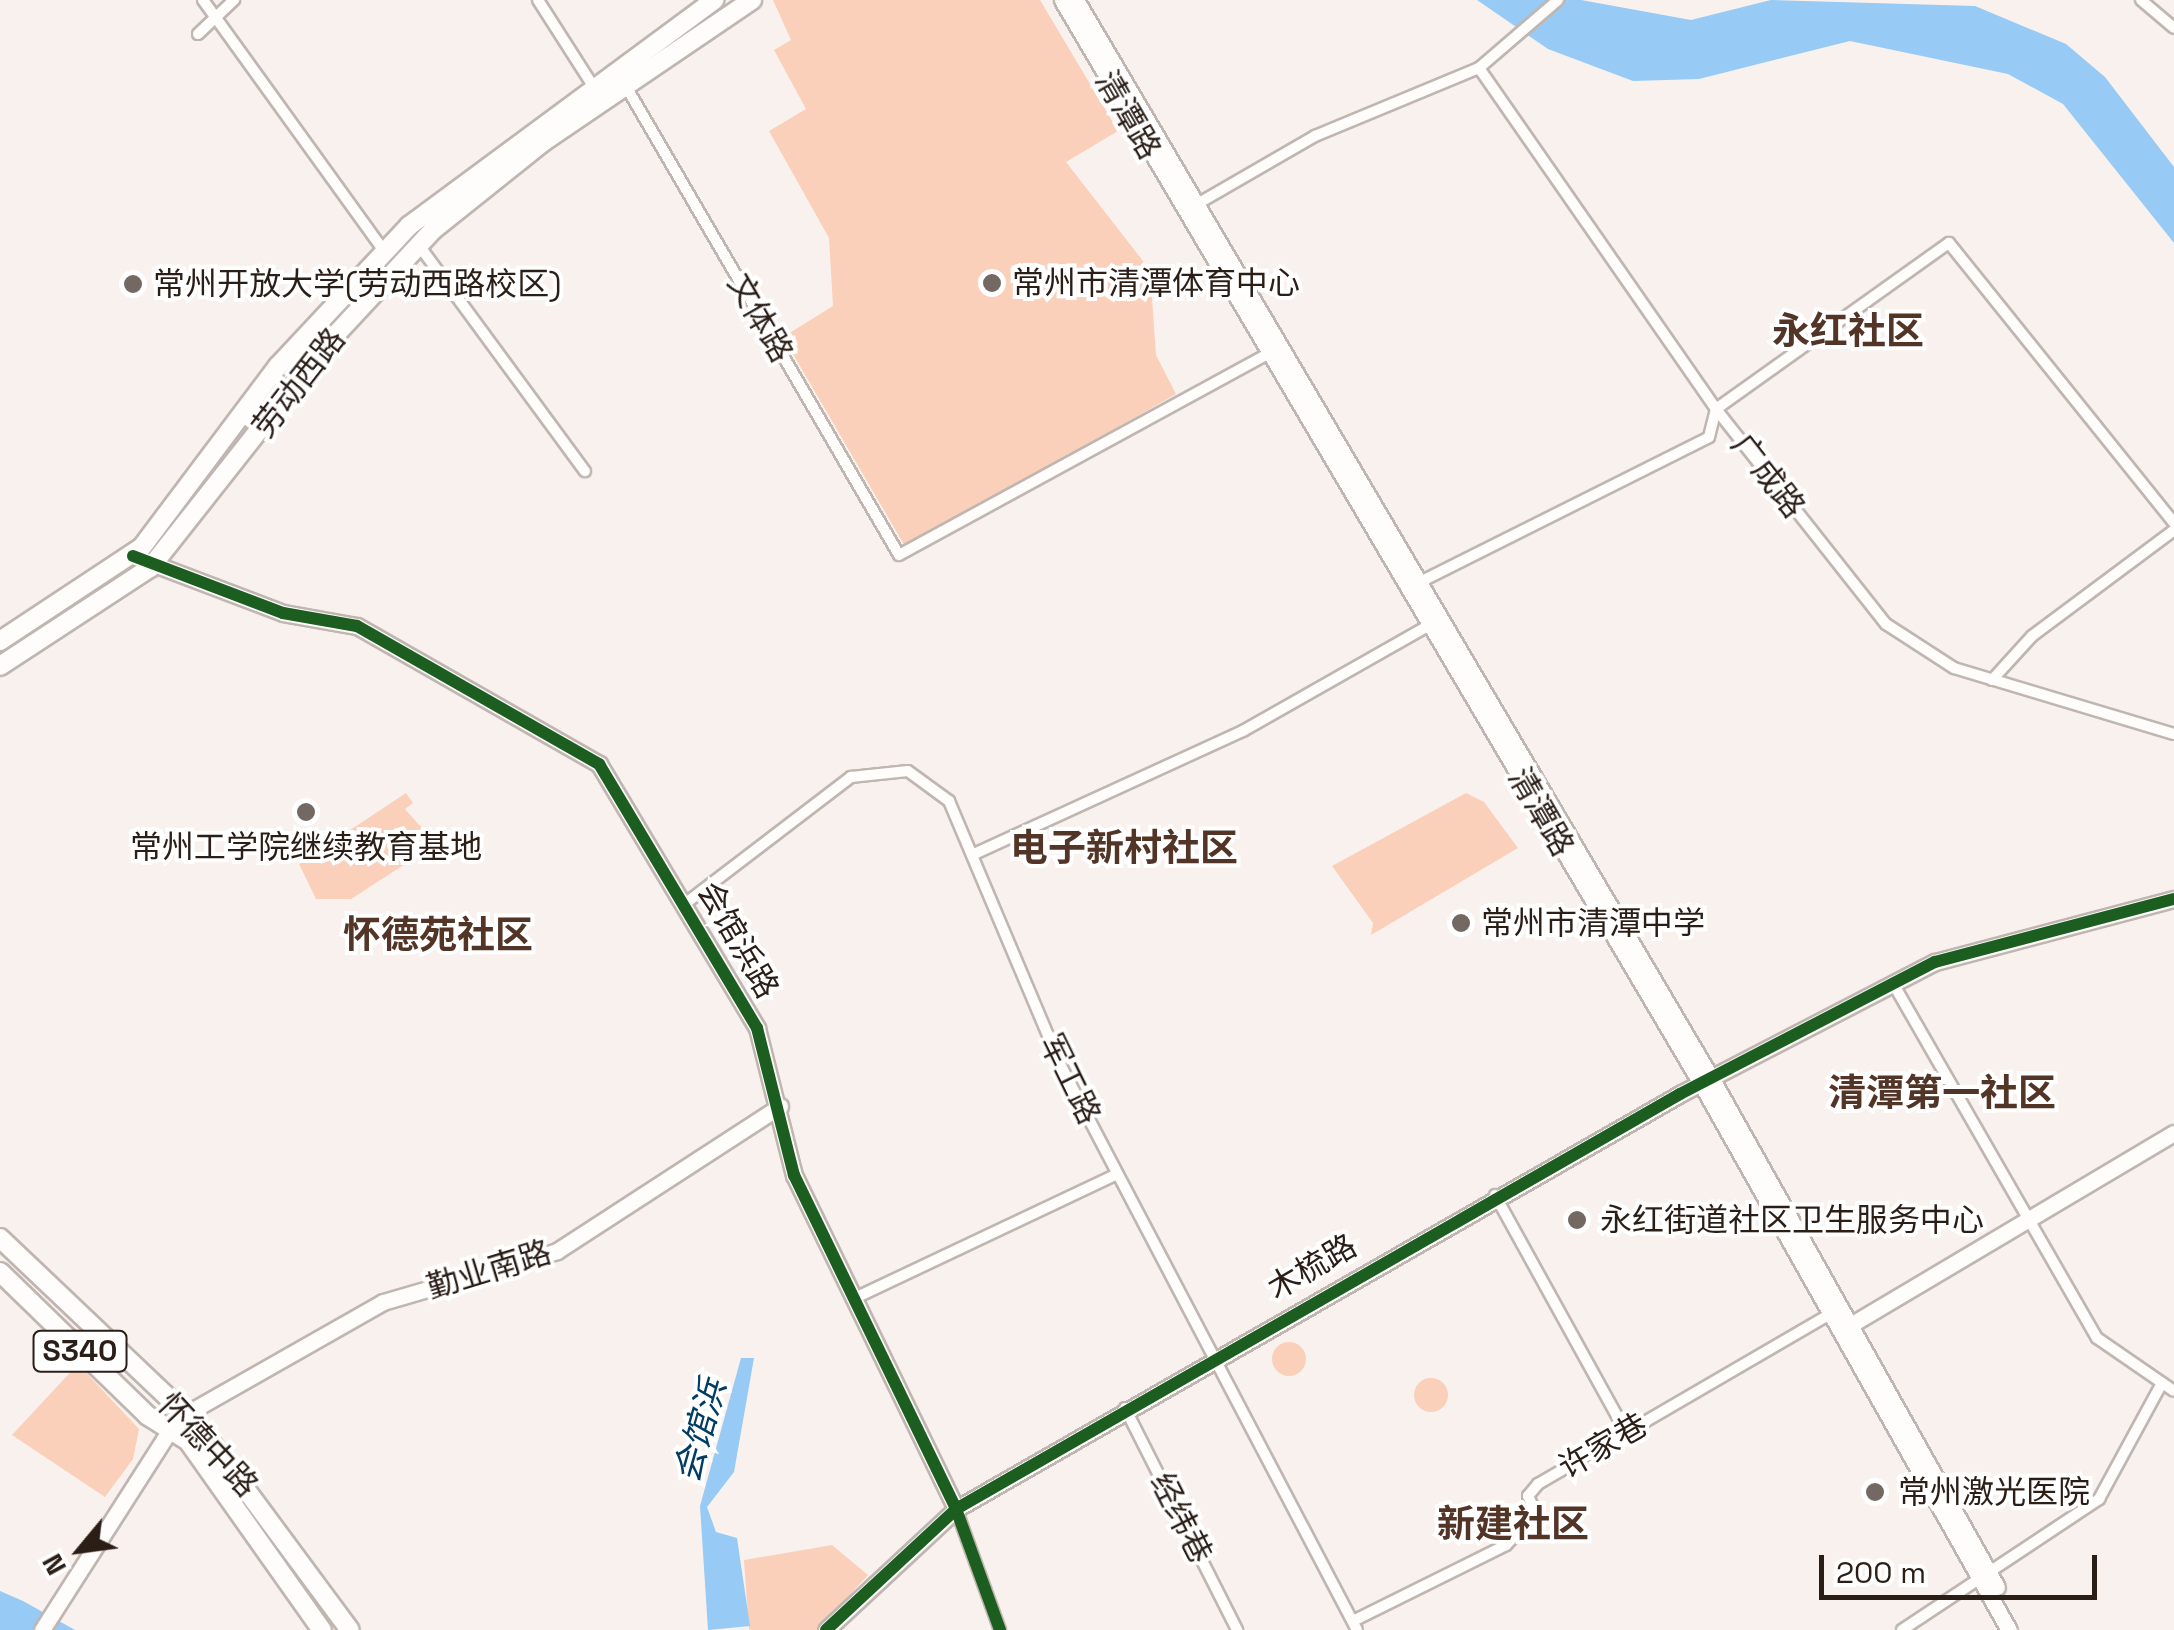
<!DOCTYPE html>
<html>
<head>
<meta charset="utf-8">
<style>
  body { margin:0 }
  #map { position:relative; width:2174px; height:1630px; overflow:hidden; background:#f9f1ed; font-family:"Space Grotesk","Noto Sans SC",sans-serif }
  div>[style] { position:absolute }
  .green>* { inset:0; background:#fad0bb }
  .round { border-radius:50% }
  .water>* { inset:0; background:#97caf5 }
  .roads { filter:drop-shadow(2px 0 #c0b6b1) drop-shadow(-2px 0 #c0b6b1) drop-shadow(0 2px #c0b6b1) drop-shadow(0 -2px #c0b6b1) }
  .street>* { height:10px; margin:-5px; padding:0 5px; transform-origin:5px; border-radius:5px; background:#fefdfc }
  .secondary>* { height:15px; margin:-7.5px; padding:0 7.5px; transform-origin:7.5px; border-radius:7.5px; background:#fefdfc }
  .primary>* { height:18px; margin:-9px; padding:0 9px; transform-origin:9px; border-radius:9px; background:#fefdfc }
  .cycleway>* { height:12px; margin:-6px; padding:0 6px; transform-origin:6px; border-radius:6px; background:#1b5e20 }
  .dots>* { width:28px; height:28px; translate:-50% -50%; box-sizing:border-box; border:5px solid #fff; border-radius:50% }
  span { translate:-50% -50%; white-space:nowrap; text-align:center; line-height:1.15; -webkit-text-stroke:8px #fff; paint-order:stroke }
  .shield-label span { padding:2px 8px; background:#fff; border:2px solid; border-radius:8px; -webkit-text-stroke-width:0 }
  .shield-label { font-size:30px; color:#2b1e17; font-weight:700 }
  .street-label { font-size:32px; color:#2b1e17 }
  .poi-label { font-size:32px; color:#2b1e17 }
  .left { translate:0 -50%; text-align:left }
  .water-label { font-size:35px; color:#003c64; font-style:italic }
  .quarter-label { font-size:38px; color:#523526; font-weight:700 }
  .north { position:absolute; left:30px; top:1500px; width:100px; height:100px; -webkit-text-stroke:8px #fff; paint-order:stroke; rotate:241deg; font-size:28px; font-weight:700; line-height:40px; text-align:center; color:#2b1e17 }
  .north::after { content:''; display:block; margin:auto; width:35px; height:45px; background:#2b1e17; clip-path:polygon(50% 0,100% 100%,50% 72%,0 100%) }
  .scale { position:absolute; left:1819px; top:1555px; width:278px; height:45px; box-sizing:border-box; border:5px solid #2b1e17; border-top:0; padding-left:12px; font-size:30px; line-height:35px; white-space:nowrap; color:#2b1e17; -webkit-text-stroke:8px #fff; paint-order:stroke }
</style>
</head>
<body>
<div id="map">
  <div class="green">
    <i style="clip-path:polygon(773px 0,1040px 0,1118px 131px,1066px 162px,1150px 270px,1156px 355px,1176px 394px,906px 548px,783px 337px,833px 306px,829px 238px,769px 131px,806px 109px,774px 50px,791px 40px)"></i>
    <i style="clip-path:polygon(406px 793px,413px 803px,405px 809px,421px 827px,410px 861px,351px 899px,316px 899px,299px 864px)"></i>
    <i style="clip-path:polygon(1466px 793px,1484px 802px,1518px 848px,1371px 935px,1373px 923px,1332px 866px)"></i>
    <i class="round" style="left:1272px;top:1342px;width:34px;height:34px"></i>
    <i style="clip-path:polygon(78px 1364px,139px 1429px,133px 1459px,105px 1497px,12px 1435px)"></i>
    <i class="round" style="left:1414px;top:1378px;width:34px;height:34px"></i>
    <i style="clip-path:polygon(832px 1545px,868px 1575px,817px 1630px,749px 1630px,744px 1560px)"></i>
  </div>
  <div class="water">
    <i style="clip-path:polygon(1477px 0,1581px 0,1691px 20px,1771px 0,1975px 6px,2066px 44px,2105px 77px,2174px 167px,2174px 243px,2063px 104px,2008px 74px,1850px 41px,1699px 79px,1633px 81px,1548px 49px)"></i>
    <i style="clip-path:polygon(741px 1358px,754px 1358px,734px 1472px,707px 1507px,716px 1532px,737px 1538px,750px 1626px,708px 1630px,700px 1506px)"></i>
    <i style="clip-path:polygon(0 1591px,23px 1601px,75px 1630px,0 1630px)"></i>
  </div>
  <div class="roads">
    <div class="street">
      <i style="left:203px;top:0;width:308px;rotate:54.2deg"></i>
      <i style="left:538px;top:0;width:102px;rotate:57.4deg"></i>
      <i style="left:2141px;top:0;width:43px;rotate:40.3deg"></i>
      <i style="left:198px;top:34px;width:50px;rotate:-43.4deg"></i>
      <i style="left:1479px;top:68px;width:415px;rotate:55.2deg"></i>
      <i style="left:1716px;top:409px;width:274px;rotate:51.7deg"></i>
      <i style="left:1886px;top:624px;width:81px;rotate:32.9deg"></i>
      <i style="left:1954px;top:668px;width:230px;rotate:16.7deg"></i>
      <i style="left:624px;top:83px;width:546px;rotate:59.77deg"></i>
      <i style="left:899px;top:555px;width:422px;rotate:-28.6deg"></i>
      <i style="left:1192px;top:207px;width:142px;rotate:-30deg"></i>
      <i style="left:1315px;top:136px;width:178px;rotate:-22.5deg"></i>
      <i style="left:1479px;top:68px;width:104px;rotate:-40.7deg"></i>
      <i style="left:418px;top:244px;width:282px;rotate:53.7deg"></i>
      <i style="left:1420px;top:582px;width:323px;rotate:-26.6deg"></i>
      <i style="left:1709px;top:437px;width:29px;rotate:-76deg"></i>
      <i style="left:1716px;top:409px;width:286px;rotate:-35.5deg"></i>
      <i style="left:1949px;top:243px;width:359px;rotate:51.2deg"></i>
      <i style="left:1992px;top:680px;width:59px;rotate:-47.7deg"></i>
      <i style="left:2032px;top:636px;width:177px;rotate:-36.7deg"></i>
      <i style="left:974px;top:854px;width:296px;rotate:-24.6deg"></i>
      <i style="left:1243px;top:731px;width:216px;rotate:-29.6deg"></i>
      <i style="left:686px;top:903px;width:208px;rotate:-37.4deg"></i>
      <i style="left:851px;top:777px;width:57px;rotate:-6deg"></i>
      <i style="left:908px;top:771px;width:51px;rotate:36.2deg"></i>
      <i style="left:949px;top:801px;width:283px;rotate:67.1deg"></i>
      <i style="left:1059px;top:1062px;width:641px;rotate:62.32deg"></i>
      <i style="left:1894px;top:985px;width:407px;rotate:60.1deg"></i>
      <i style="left:2097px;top:1338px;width:93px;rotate:34.5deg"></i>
      <i style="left:1495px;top:1195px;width:271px;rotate:61.1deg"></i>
      <i style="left:853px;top:1299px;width:292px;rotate:-25.3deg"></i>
      <i style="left:1125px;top:1408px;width:249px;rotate:63.2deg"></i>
      <i style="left:956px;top:1509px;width:129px;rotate:70deg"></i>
      <i style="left:1353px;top:1621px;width:171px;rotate:-26.4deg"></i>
      <i style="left:1506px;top:1545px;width:44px;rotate:-46.8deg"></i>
      <i style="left:1536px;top:1513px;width:19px;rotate:-115deg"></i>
      <i style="left:1528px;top:1496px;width:16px;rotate:-50deg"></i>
      <i style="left:1538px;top:1484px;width:340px;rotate:-30.2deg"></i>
      <i style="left:1902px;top:1630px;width:237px;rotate:-33.6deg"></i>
      <i style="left:2099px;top:1499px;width:132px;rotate:-61.5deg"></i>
    </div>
    <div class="secondary">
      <i style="left:1062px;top:0;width:1262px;rotate:59.47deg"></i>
      <i style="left:1703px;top:1087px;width:623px;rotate:60.6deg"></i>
      <i style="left:1076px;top:0;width:1257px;rotate:59.5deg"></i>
      <i style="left:1714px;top:1083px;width:578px;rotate:60.69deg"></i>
      <i style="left:133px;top:556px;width:160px;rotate:20.8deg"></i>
      <i style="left:283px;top:613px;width:75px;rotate:10deg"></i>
      <i style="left:357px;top:626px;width:279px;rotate:29.7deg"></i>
      <i style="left:599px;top:764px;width:308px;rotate:59.1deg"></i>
      <i style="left:757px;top:1028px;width:152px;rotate:75.9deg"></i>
      <i style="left:794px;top:1175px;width:371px;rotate:64.1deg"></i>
      <i style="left:1852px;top:1324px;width:374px;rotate:-30.7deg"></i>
      <i style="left:42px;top:1630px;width:250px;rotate:-57.4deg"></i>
      <i style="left:177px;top:1419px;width:237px;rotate:-29.6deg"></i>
      <i style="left:383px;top:1302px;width:181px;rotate:-16.3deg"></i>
      <i style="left:557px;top:1251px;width:266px;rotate:-33deg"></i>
      <i style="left:826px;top:1630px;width:178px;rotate:-42.9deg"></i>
      <i style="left:956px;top:1509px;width:835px;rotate:-29.82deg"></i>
      <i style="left:1680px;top:1094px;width:287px;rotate:-27.4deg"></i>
      <i style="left:1935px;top:962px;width:247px;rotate:-14.8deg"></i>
    </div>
    <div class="primary">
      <i style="left:0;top:641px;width:170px;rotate:-33.5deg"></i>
      <i style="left:142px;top:547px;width:226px;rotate:-53.1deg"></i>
      <i style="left:278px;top:366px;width:192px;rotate:-46.9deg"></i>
      <i style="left:409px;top:226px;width:380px;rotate:-36.5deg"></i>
      <i style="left:0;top:666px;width:179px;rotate:-33.2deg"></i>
      <i style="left:150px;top:568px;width:285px;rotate:-51.7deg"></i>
      <i style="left:327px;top:344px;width:157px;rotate:-47.1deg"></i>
      <i style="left:434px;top:229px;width:139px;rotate:-38.6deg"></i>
      <i style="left:543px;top:142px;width:253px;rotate:-34.2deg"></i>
      <i style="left:0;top:1238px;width:277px;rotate:43.5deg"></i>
      <i style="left:201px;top:1429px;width:250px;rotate:53.5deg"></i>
      <i style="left:0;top:1272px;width:206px;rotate:44.2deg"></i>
      <i style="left:148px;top:1416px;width:47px;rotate:32deg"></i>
      <i style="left:188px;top:1441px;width:232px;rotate:54.7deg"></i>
    </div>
  </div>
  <div class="cycleway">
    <i style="left:133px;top:556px;width:160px;rotate:20.8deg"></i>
    <i style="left:283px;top:613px;width:75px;rotate:10deg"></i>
    <i style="left:357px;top:626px;width:279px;rotate:29.7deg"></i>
    <i style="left:599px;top:764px;width:308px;rotate:59.1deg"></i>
    <i style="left:757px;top:1028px;width:152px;rotate:75.9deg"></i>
    <i style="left:794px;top:1175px;width:371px;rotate:64.1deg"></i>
    <i style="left:956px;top:1509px;width:129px;rotate:70deg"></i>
    <i style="left:826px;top:1630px;width:178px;rotate:-42.9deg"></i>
    <i style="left:956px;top:1509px;width:835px;rotate:-29.82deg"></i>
    <i style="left:1680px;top:1094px;width:287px;rotate:-27.4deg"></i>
    <i style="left:1935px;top:962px;width:247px;rotate:-14.8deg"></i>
  </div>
  <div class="dots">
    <i style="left:992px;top:283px;background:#736862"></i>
    <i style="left:133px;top:284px;background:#736862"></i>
    <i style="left:306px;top:812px;background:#736862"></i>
    <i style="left:1461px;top:923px;background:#736862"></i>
    <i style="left:1577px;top:1220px;background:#736862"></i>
    <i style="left:1875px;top:1492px;background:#736862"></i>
  </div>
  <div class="shield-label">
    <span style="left:80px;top:1351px">S340</span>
  </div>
  <div class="street-label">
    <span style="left:1128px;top:115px;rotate:60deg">清潭路</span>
    <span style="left:760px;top:318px;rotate:60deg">文体路</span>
    <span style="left:299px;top:383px;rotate:-52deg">劳动西路</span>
    <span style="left:1768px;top:476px;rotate:52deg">广成路</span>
    <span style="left:1541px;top:812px;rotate:60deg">清潭路</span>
    <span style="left:738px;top:940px;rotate:60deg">会馆浜路</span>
    <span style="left:1070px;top:1079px;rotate:64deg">军工路</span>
    <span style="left:1312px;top:1267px;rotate:-30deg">木梳路</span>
    <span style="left:489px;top:1270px;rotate:-17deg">勤业南路</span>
    <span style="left:208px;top:1445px;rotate:47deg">怀德中路</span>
    <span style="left:1603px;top:1446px;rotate:-30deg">许家巷</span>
    <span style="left:1181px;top:1518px;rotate:63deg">经纬巷</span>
  </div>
  <div class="poi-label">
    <span class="left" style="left:1012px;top:283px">常州市清潭体育中心</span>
    <span class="left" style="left:153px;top:284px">常州开放大学(劳动西路校区)</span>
    <span style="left:306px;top:847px">常州工学院继续教育基地</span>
    <span class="left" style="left:1481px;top:923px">常州市清潭中学</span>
    <span class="left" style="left:1600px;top:1220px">永红街道社区卫生服务中心</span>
    <span class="left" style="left:1898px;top:1492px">常州激光医院</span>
  </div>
  <div class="water-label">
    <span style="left:700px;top:1431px;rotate:-74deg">会馆浜</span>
  </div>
  <div class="quarter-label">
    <span style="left:1848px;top:332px">永红社区</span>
    <span style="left:1124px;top:849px">电子新村社区</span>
    <span style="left:438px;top:936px">怀德苑社区</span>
    <span style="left:1942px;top:1094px">清潭第一社区</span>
    <span style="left:1513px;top:1525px">新建社区</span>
  </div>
  <div class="north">N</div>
  <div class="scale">200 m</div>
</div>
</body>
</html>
